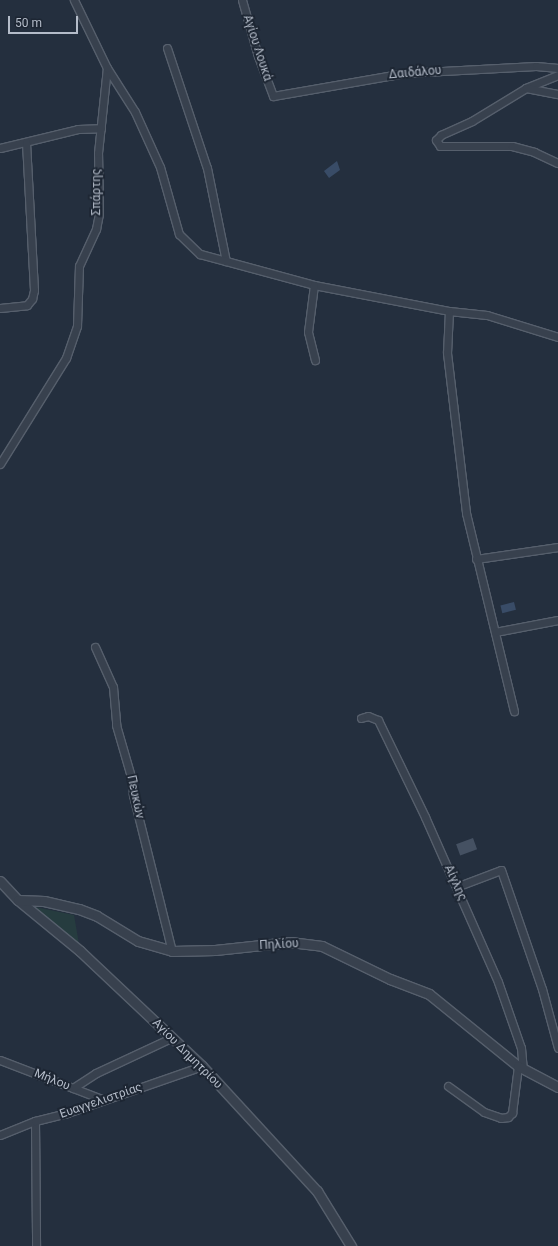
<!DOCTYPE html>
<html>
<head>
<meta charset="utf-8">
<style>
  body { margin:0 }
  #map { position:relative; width:558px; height:1246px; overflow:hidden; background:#242f3e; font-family:Roboto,sans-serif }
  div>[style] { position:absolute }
  .green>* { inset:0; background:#263c3f }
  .water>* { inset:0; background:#394c67; transform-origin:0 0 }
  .building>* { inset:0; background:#455162; transform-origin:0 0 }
  .roads { filter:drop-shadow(1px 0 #565f6c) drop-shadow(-1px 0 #565f6c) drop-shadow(0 1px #565f6c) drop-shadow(0 -1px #565f6c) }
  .minor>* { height:7px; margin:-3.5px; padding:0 3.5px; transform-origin:3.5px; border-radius:3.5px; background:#38414e }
  .tertiary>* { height:9px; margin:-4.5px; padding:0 4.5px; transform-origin:4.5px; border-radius:4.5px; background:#38414e }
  span { translate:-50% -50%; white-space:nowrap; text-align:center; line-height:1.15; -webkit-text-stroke:4px #1d2633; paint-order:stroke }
  .street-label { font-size:12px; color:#b4bcc9 }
  .scale { position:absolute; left:8px; top:16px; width:70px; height:18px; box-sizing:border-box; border:2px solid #b4bcc9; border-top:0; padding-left:5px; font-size:12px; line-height:14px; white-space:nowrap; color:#b4bcc9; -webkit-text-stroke:3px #1d2633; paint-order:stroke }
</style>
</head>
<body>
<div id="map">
  <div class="green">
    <i style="clip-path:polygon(35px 907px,74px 915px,79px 944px)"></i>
  </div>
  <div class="water">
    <i style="clip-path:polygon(337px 161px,340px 170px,329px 178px,324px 171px)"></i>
    <i style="left:514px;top:602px;width:8px;height:14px;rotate:76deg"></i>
  </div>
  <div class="building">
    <i style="left:473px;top:838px;width:12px;height:18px;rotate:70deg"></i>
  </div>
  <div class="roads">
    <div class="minor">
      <i style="left:242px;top:0;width:58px;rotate:74.1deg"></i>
      <i style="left:258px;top:56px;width:43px;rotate:69.4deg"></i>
      <i style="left:273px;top:96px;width:134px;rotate:-9.9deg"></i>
      <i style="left:405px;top:73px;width:131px;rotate:-3.1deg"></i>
      <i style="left:536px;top:66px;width:22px;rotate:5deg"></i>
      <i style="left:167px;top:48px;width:126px;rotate:71.6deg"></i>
      <i style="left:207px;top:168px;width:95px;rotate:78.5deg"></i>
      <i style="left:107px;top:68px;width:52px;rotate:57.5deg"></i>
      <i style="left:135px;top:112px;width:60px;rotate:65.6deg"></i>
      <i style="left:160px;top:167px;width:70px;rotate:74.2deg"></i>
      <i style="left:179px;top:234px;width:29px;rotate:44deg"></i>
      <i style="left:200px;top:254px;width:118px;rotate:15.2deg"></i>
      <i style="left:314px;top:285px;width:137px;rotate:10.9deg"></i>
      <i style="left:449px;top:311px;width:38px;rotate:6deg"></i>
      <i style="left:487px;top:315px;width:74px;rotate:17.2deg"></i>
      <i style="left:558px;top:75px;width:35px;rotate:158deg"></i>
      <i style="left:526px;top:88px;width:63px;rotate:148.6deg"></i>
      <i style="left:472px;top:121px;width:34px;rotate:156deg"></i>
      <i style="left:441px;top:135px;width:7px;rotate:135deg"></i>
      <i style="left:436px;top:140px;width:7px;rotate:56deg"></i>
      <i style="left:440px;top:146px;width:72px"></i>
      <i style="left:512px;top:146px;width:23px;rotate:15deg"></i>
      <i style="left:534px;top:152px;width:26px;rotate:25deg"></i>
      <i style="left:526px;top:88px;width:33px;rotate:11deg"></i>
      <i style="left:0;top:148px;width:80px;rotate:-13.7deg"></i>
      <i style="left:78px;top:129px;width:23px;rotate:-2deg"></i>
      <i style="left:314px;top:285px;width:47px;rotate:97.3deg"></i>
      <i style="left:308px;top:332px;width:29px;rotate:76deg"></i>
      <i style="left:0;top:308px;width:27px;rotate:-6deg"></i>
      <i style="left:27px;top:305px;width:8px;rotate:-50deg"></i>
      <i style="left:32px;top:299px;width:9px;rotate:-77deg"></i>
      <i style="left:34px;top:290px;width:148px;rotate:-93.1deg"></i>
      <i style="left:449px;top:311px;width:42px;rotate:92.7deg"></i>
      <i style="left:447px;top:353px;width:161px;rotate:83.2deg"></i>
      <i style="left:466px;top:513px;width:204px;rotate:76.4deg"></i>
      <i style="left:0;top:464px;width:125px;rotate:-58.1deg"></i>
      <i style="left:66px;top:358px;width:34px;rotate:-71deg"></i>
      <i style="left:77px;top:326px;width:60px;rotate:-88.1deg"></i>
      <i style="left:79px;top:266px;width:41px;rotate:-65.3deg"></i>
      <i style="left:96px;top:229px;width:15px;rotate:-79deg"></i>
      <i style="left:99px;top:214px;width:61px;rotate:-90.9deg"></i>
      <i style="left:98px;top:153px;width:85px;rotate:-84deg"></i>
      <i style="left:107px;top:68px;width:76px;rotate:-115.9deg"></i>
      <i style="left:476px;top:559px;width:83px;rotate:-8.3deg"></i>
      <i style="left:495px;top:632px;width:64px;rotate:-10.8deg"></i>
      <i style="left:95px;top:647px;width:44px;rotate:65.8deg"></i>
      <i style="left:113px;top:687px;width:38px;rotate:85deg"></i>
      <i style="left:116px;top:725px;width:57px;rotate:73.8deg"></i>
      <i style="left:132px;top:780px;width:15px;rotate:86deg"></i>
      <i style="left:133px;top:795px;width:161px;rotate:76deg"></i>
      <i style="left:361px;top:718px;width:7px;rotate:-16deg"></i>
      <i style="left:368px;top:716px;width:11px;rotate:22deg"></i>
      <i style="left:378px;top:720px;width:108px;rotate:64.1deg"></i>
      <i style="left:425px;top:817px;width:180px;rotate:66.1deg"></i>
      <i style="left:498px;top:982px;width:70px;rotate:70.8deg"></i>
      <i style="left:521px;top:1048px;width:21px;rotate:85deg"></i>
      <i style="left:456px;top:887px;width:48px;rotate:-20.7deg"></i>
      <i style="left:501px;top:870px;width:126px;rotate:71deg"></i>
      <i style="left:542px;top:989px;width:61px;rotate:74.8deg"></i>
      <i style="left:0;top:1060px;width:111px;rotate:21deg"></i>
      <i style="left:448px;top:1086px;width:44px;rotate:35.8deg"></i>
      <i style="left:484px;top:1112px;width:18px;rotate:19deg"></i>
      <i style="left:501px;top:1118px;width:7px;rotate:-8deg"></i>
      <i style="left:508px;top:1117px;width:6px;rotate:-45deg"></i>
      <i style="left:512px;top:1113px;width:47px;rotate:-82.7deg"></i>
      <i style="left:73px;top:1088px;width:27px;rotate:-33deg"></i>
      <i style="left:96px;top:1073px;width:83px;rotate:-25deg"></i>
      <i style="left:35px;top:1121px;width:125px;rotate:89.5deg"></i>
      <i style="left:0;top:1135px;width:38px;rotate:-22deg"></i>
      <i style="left:35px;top:1121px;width:33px;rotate:-14deg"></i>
      <i style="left:67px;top:1113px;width:143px;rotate:-19.2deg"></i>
    </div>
    <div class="tertiary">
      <i style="left:0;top:881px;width:26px;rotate:47deg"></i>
      <i style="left:18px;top:900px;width:80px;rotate:39.4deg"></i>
      <i style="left:80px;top:951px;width:168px;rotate:43.3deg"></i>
      <i style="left:202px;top:1066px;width:170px;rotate:47.4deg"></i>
      <i style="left:317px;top:1191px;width:65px;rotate:58.3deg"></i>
      <i style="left:18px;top:900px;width:26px;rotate:2deg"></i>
      <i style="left:44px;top:901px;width:36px;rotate:13deg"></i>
      <i style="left:79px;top:909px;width:19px;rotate:21deg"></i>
      <i style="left:97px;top:916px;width:48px;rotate:31.4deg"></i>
      <i style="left:138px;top:941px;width:35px;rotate:16deg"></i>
      <i style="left:172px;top:951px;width:43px;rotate:-1.3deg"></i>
      <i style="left:215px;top:950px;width:75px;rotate:-6.1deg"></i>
      <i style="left:290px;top:942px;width:32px;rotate:7deg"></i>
      <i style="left:322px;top:946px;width:76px;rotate:25.9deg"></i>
      <i style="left:390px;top:979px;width:42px;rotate:21deg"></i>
      <i style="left:429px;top:994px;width:114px;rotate:39deg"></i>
      <i style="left:518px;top:1066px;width:45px;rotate:27.7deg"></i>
    </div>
  </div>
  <div class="street-label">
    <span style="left:257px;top:48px;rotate:72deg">Αγίου Λουκά</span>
    <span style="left:415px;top:73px;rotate:-5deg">Δαιδάλου</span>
    <span style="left:97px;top:192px;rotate:-90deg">Σπάρτης</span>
    <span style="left:135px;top:797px;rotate:78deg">Πευκών</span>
    <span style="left:455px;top:883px;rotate:66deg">Αίγλης</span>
    <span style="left:279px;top:945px;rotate:-3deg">Πηλίου</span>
    <span style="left:187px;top:1054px;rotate:45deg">Αγίου Δημητρίου</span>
    <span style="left:52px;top:1080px;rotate:22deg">Μήλου</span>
    <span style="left:101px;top:1101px;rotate:-19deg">Ευαγγελιστρίας</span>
  </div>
  <div class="scale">50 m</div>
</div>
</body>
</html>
